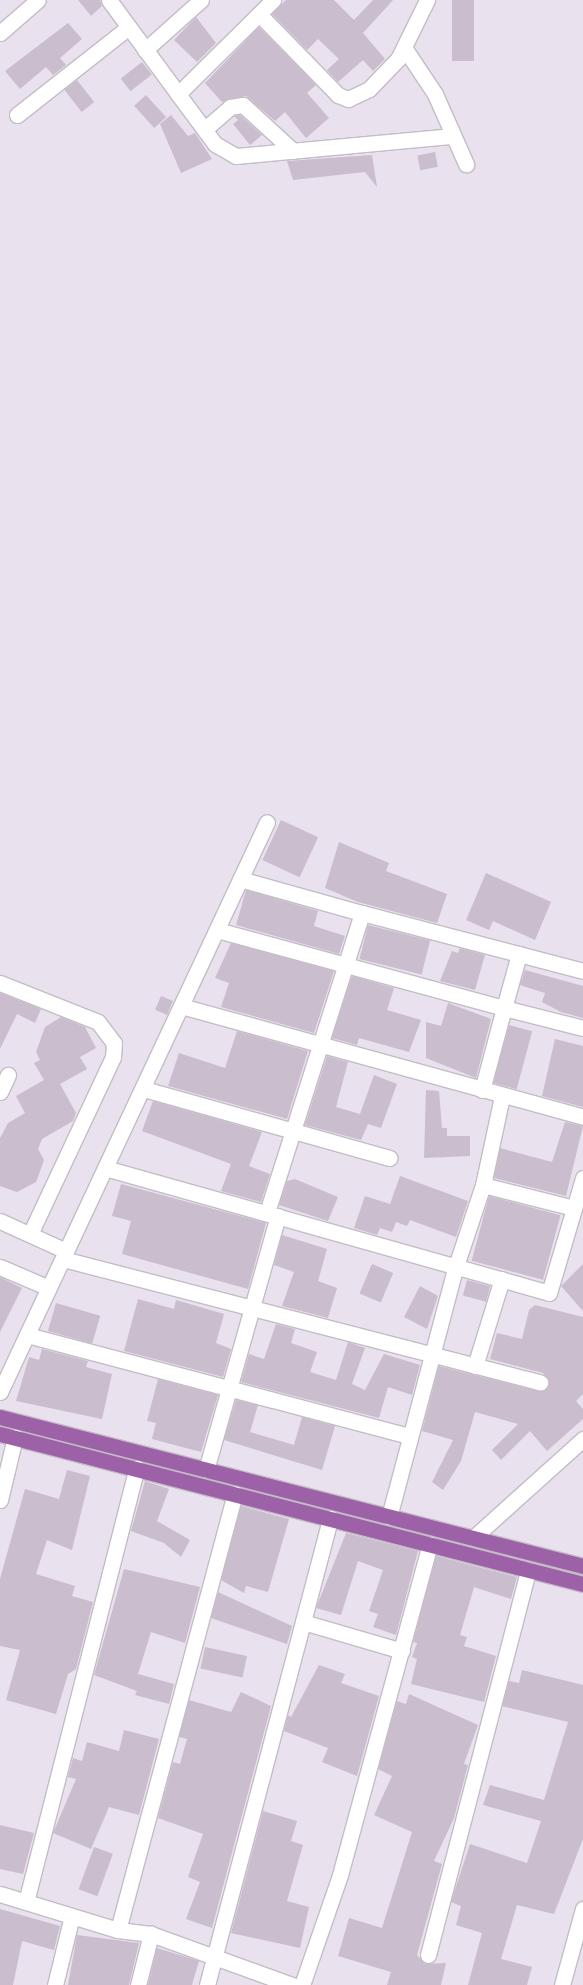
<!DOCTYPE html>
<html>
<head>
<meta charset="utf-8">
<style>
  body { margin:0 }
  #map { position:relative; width:583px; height:1985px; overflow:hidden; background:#e9e1ed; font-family:"Alegreya Sans",sans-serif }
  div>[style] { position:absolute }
  .building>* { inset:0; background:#c9bdce; transform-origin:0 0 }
  .roads { filter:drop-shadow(1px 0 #c4bcc6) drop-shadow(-1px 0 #c4bcc6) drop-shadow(0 1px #c4bcc6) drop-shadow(0 -1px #c4bcc6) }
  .minor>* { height:15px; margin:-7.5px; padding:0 7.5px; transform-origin:7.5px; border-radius:7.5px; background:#fff }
  .major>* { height:15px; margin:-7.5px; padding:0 7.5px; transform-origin:7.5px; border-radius:7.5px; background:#9d61a8 }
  span { translate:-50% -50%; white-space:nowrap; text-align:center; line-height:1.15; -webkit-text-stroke:4px #f7f2f9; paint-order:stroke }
</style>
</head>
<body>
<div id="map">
  <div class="building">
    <i style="clip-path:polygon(78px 0,100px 0,102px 6px,91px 16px)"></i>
    <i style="clip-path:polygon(286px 0,334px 0,354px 20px,373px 0,393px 0,363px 33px,385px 59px,373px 71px,363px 60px,338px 82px,327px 70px,339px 59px,318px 39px,307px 50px,272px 14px)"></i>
    <i style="left:452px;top:0;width:22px;height:61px"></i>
    <i style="clip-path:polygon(196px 17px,216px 43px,197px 62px,174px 40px)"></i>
    <i style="clip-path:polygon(68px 23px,82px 39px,60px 58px,66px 65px,53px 75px,46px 67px,20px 89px,5px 71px)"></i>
    <i style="clip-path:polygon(259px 27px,316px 85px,307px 93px,329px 118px,306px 138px,285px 112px,275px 121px,246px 96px,222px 102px,205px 83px)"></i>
    <i style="left:142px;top:62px;width:16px;height:27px;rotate:52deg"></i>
    <i style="left:77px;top:80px;width:28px;height:16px;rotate:52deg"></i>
    <i style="left:146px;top:95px;width:30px;height:16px;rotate:48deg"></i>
    <i style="clip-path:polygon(171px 115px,188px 136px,195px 133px,212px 159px,181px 173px,160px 124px)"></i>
    <i style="clip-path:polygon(240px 115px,262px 135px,250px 145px,233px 124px,238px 120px,234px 116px)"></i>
    <i style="left:435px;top:152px;width:15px;height:18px;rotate:79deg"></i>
    <i style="clip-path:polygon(372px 155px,377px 187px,365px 172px,293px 180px,287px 161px)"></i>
    <i style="left:281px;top:820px;width:41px;height:44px;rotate:25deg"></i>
    <i style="clip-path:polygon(339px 842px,389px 863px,386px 871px,447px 894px,437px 923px,358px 902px,325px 888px)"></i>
    <i style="clip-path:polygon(486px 873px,551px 902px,535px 940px,493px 921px,489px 930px,466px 920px)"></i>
    <i style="clip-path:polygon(246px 890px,318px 911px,314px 926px,345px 936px,339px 954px,236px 925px)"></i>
    <i style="left:368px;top:925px;width:64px;height:35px;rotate:14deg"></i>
    <i style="clip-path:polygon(231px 943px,334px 971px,314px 1033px,221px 1007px,229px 983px,215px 978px)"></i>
    <i style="clip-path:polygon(460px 948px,485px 955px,475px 990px,440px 981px,452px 951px,458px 953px)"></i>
    <i style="clip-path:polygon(525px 970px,583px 986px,583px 1018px,561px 1012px,542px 1002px,545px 993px,520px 985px)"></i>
    <i style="clip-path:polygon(352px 976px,394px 988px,387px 1010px,421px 1020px,409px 1052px,359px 1038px,357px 1045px,332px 1038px)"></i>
    <i style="clip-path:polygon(0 993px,41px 1009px,35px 1023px,17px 1014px,0 1049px)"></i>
    <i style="left:161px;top:996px;width:13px;height:15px;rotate:23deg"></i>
    <i style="clip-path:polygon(448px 1003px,491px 1019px,476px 1078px,426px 1058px,426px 1022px,441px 1026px)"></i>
    <i style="clip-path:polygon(61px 1017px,85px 1027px,96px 1048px,80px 1057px,87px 1069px,60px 1084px,76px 1113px,73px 1121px,42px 1139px,38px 1149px,44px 1160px,36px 1182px,17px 1192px,0 1186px,0 1138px,8px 1123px,25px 1113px,16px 1096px,44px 1080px,34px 1063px,40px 1060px,36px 1052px,45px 1027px)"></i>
    <i style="left:509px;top:1025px;width:24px;height:60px;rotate:15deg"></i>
    <i style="clip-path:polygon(237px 1031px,308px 1051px,287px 1119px,168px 1086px,179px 1053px,225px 1068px)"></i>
    <i style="clip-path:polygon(555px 1039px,583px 1046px,583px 1107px,542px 1096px)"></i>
    <i style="clip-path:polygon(327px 1056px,348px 1062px,336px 1107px,360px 1114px,374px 1075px,397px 1084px,381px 1128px,368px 1124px,361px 1140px,305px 1125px)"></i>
    <i style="clip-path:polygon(426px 1090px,439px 1091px,442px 1128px,447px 1128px,447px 1136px,470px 1136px,470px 1156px,424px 1158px)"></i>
    <i style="clip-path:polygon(153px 1101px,262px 1132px,249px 1166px,270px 1174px,261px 1202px,221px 1191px,231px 1164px,142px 1131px)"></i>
    <i style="clip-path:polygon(565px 1122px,583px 1126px,566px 1196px,494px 1178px,500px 1148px,552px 1162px)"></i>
    <i style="clip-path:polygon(400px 1176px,468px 1201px,456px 1237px,410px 1220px,407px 1226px,396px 1222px,392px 1232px,380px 1228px,377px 1235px,354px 1228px,365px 1196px,390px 1204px)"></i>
    <i style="clip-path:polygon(295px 1179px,338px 1197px,328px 1221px,279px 1205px,287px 1181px)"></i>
    <i style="clip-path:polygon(121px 1184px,266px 1223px,248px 1289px,122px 1254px,131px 1221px,112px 1216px)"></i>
    <i style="left:489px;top:1196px;width:74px;height:67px;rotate:15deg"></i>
    <i style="clip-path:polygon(282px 1235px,327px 1249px,318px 1281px,337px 1288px,328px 1318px,282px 1306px,294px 1272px,274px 1265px)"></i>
    <i style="left:372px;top:1264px;width:23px;height:32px;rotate:23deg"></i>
    <i style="clip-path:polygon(583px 1264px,583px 1311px,561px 1286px)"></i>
    <i style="clip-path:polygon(0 1277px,22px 1288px,0 1332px)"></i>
    <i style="left:467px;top:1280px;width:24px;height:16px;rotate:15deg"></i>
    <i style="clip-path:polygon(420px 1286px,438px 1296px,427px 1329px,404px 1317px)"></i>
    <i style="clip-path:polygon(138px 1299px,174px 1309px,176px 1300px,224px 1314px,216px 1343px,231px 1349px,223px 1377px,124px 1351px)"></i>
    <i style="left:56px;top:1303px;width:46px;height:29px;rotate:16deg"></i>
    <i style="clip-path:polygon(535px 1305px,583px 1317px,583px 1394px,576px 1401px,583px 1409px,583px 1419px,547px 1451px,530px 1431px,501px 1460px,492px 1450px,518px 1424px,475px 1412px,461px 1461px,443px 1490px,432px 1482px,453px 1440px,422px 1431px,439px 1366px,538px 1391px,546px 1389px,549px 1380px,543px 1373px,490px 1359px,497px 1333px,522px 1339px,529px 1310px)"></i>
    <i style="clip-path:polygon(276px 1324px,295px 1329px,291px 1343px,317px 1352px,310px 1372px,336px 1380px,348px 1342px,365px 1348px,352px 1384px,365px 1390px,384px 1354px,420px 1365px,412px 1395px,388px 1387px,379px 1418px,241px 1382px,249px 1354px,264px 1359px)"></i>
    <i style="clip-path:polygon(42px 1349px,88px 1361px,86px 1367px,112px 1374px,102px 1419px,16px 1401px,29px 1357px,39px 1360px)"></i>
    <i style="clip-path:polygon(158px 1379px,218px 1395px,201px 1452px,152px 1439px,156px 1423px,147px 1421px)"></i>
    <i style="clip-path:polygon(236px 1400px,258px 1405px,250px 1432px,294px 1445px,302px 1417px,335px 1426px,322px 1470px,224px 1440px)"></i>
    <i style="clip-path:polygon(67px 1470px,90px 1476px,72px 1550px,47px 1540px,36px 1574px,75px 1586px,72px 1596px,93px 1602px,76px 1669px,68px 1674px,56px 1714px,6px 1700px,20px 1650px,0 1646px,0 1579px,25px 1489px,59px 1499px)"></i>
    <i style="clip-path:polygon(145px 1481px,169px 1489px,157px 1521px,190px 1540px,181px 1557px,164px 1543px,131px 1531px)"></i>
    <i style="clip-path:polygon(241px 1506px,289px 1519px,268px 1592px,246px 1586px,244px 1593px,221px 1580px)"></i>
    <i style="clip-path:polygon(346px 1533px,418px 1551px,396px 1635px,373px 1627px,378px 1614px,369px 1611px,383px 1570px,358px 1561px,341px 1615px,316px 1608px)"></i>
    <i style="clip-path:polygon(436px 1556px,517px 1577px,511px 1599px,474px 1587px,460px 1635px,467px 1637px,464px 1646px,496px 1656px,484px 1702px,411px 1684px,417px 1659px,412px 1657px,417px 1643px,413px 1642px)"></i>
    <i style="clip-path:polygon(124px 1569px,200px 1587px,185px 1643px,151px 1632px,138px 1674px,174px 1684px,169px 1704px,135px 1695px,137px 1691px,94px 1675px)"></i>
    <i style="clip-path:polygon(218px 1592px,292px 1626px,287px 1644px,211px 1618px)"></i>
    <i style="left:205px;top:1647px;width:43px;height:22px;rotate:12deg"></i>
    <i style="clip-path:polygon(319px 1665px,345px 1674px,341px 1683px,379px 1696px,357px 1776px,322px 1762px,328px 1748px,284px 1731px,288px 1715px,291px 1717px)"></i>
    <i style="clip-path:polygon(522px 1670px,583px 1685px,583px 1839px,554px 1914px,517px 1905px,501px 1959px,532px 1967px,527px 1985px,468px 1985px,482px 1933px,456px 1925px,461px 1906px,451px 1902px,470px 1844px,527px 1863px,541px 1821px,483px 1805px,490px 1785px,544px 1800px,568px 1722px,502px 1706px,509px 1681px,519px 1683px)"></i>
    <i style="clip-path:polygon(241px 1692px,271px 1706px,212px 1928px,186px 1919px,200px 1882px,188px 1877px,203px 1834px,158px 1818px,173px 1762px,180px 1764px,187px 1739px,179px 1737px,189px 1700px,231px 1712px)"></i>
    <i style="clip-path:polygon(409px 1694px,478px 1725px,464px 1764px,468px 1765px,454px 1818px,434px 1861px,442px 1864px,417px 1955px,425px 1964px,446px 1963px,441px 1985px,387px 1985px,391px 1972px,338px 1956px,349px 1918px,382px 1928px,412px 1832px,374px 1815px,392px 1776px,378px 1769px,397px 1701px,406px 1704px)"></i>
    <i style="clip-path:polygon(124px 1730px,159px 1739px,139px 1815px,109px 1807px,91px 1849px,53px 1833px,76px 1779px,68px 1777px,73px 1758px,82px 1761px,87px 1742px,119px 1751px)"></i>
    <i style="clip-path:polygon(263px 1811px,297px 1821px,291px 1841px,303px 1845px,287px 1901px,309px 1907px,300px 1948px,231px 1933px)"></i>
    <i style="clip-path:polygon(0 1825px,34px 1833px,23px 1874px,0 1869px)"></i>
    <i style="left:94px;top:1847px;width:20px;height:45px;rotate:20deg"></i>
    <i style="clip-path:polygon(0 1909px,60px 1926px,54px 1950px,22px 1941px,13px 1985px,0 1985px)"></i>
    <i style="clip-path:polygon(77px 1935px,139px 1943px,129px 1985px,68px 1985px)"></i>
    <i style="clip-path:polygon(157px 1948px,199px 1961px,192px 1985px,148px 1985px)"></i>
  </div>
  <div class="roads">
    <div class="minor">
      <i style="left:109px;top:0;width:117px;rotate:53.7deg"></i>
      <i style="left:178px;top:94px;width:134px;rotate:-44.7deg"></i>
      <i style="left:259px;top:14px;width:113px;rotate:45.7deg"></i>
      <i style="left:338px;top:95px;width:11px;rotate:22deg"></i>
      <i style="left:348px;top:99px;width:23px;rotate:-25deg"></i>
      <i style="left:369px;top:89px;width:42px;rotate:-46deg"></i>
      <i style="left:398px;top:59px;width:66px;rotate:-63.8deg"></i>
      <i style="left:0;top:33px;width:50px;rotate:-41deg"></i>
      <i style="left:405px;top:49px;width:54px;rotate:56.3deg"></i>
      <i style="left:435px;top:94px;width:77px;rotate:66.1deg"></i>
      <i style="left:145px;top:50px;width:75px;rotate:-41.8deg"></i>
      <i style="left:178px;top:94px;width:62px;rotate:53.5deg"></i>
      <i style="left:215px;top:144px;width:24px;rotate:30deg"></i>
      <i style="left:236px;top:156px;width:218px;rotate:-5.3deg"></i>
      <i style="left:17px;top:115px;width:142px;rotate:-38.2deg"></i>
      <i style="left:205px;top:129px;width:33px;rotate:-41deg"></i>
      <i style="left:230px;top:107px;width:13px;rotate:-9deg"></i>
      <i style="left:243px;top:105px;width:68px;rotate:42.6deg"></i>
      <i style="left:240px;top:879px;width:127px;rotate:15.6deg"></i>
      <i style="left:362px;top:913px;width:315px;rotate:107.6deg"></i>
      <i style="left:362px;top:913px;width:228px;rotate:14.7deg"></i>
      <i style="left:217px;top:930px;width:297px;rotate:15.2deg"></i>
      <i style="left:504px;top:1008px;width:85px;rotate:105deg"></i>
      <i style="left:519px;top:954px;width:56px;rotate:105.5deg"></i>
      <i style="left:504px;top:1008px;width:81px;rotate:14.2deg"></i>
      <i style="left:0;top:983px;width:105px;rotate:21.7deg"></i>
      <i style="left:98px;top:1022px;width:26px;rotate:53deg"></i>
      <i style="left:114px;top:1043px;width:14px;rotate:94deg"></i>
      <i style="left:113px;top:1057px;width:195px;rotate:115.1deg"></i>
      <i style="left:181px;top:1006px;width:417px;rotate:15.4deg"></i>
      <i style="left:144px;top:1089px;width:255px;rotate:15.7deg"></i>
      <i style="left:0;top:1092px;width:19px;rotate:-65deg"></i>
      <i style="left:105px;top:1168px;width:461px;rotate:15.7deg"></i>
      <i style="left:549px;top:1293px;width:120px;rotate:-73.5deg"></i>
      <i style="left:483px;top:1185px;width:94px;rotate:14.2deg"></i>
      <i style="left:0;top:1221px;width:72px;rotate:24.4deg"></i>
      <i style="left:63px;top:1259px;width:493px;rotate:14.5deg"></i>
      <i style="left:0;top:1267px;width:53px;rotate:23.2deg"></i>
      <i style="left:27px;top:1335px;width:396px;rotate:14.8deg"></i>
      <i style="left:475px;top:1366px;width:91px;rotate:-72.8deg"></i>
      <i style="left:0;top:1392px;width:629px;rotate:-64.9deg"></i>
      <i style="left:206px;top:1470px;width:264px;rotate:-74.2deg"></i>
      <i style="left:0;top:1500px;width:65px;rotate:-76.6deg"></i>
      <i style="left:389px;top:1517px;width:260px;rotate:-75.1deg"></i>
      <i style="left:456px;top:1266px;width:85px;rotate:-71.6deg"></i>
      <i style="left:483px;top:1185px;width:91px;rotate:-77.9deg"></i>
      <i style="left:473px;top:1538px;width:148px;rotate:-42deg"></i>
      <i style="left:303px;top:1622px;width:103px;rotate:16.3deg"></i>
      <i style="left:0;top:1894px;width:123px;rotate:17deg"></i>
      <i style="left:118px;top:1930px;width:33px;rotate:7deg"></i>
      <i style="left:151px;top:1934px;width:150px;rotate:19.9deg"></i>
      <i style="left:26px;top:1902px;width:448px;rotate:-75.7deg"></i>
      <i style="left:118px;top:1930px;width:452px;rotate:-75deg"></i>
      <i style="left:428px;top:1955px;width:398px;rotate:-75.4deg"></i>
      <i style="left:55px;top:1985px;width:71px;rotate:-76.2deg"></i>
      <i style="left:138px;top:1985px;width:53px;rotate:-75.7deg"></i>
      <i style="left:207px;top:1985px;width:483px;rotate:-75.2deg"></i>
      <i style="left:302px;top:1985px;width:116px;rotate:-70.9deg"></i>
      <i style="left:340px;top:1875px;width:343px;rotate:-74.8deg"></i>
      <i style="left:562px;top:1985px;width:79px;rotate:-74.6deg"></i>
    </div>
    <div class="major">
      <i style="left:0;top:1417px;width:602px;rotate:14.34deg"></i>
      <i style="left:0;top:1434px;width:602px;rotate:14.43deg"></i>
    </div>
  </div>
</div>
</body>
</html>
